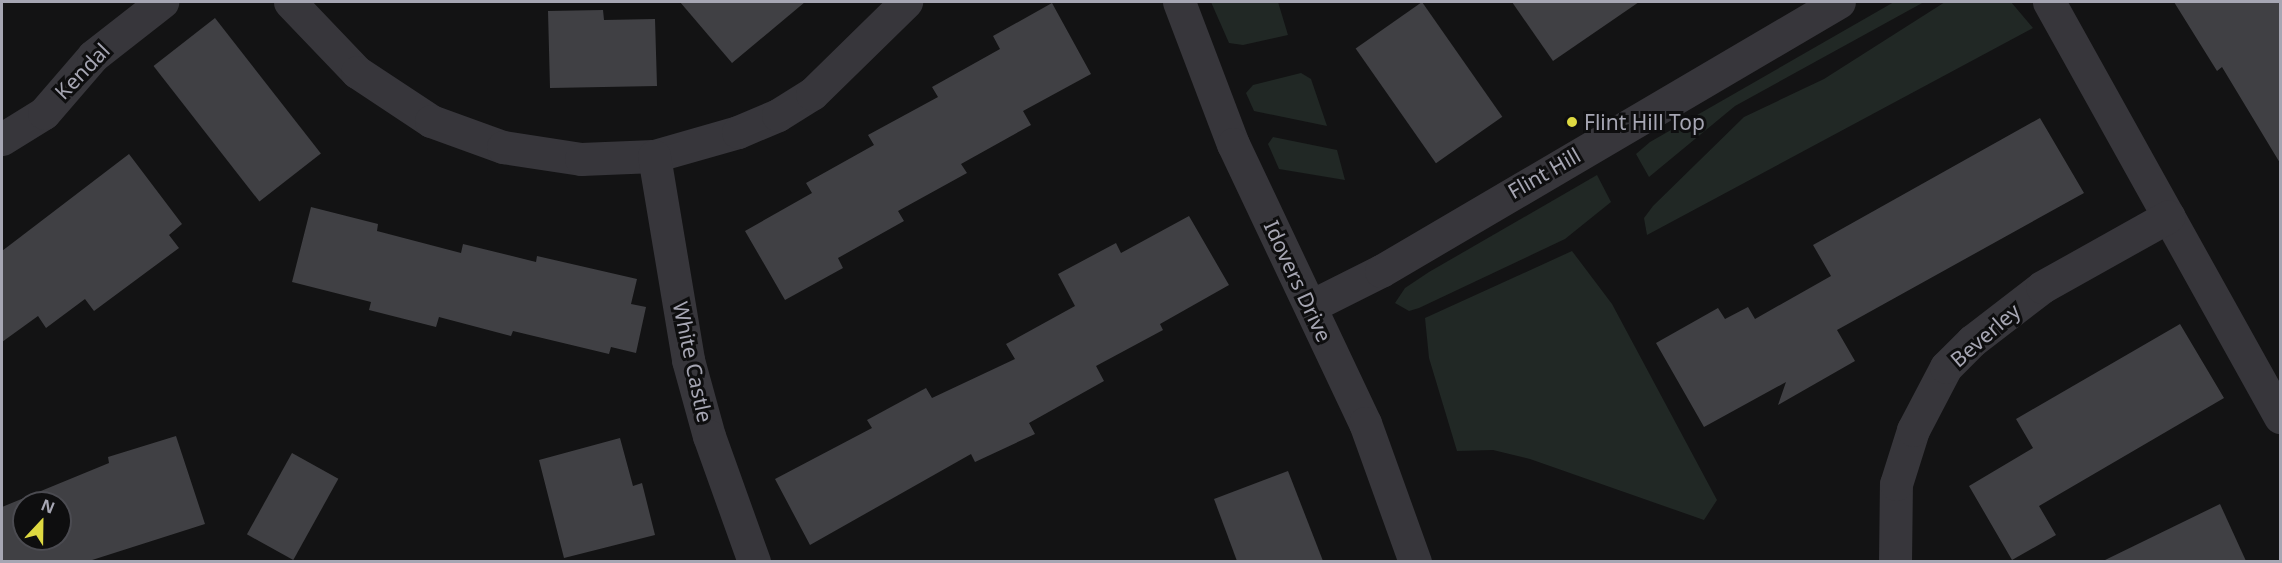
<!DOCTYPE html>
<html>
<head>
<meta charset="utf-8">
<style>
  body { margin:0 }
  #map { position:relative; width:2282px; height:563px; overflow:hidden; background:#131314; font-family:"Noto Sans",sans-serif }
  div>[style] { position:absolute }
  .green>* { inset:0; background:#212825 }
  .building>* { inset:0; background:#404044; transform-origin:0 0 }
  .street>* { height:33px; margin:-16.5px; padding:0 16.5px; transform-origin:16.5px; border-radius:16.5px; background:#37363b }
  .dots>* { width:16px; height:16px; translate:-50% -50%; box-sizing:border-box; border:3px solid #0e0e0f; border-radius:50% }
  span { translate:-50% -50%; white-space:nowrap; text-align:center; line-height:1.15; -webkit-text-stroke:6px #0e0e0f; paint-order:stroke }
  .street-label { font-size:21px; color:#a6a6b3 }
  .poi-label { font-size:21px; color:#a6a6b3 }
  .left { translate:0 -50%; text-align:left }
  .frame { position:absolute; inset:0; border:3px solid #a6a6b3; pointer-events:none }
  .north { position:absolute; left:12px; top:491px; width:60px; height:60px; box-sizing:border-box; background:#0e0e0f; border:2px solid #4b4b51; border-radius:50%; rotate:22deg; font-size:16px; font-weight:700; line-height:24px; text-align:center; color:#a6a6b3 }
  .north::after { content:''; display:block; margin:auto; width:21px; height:27px; background:#ded941; clip-path:polygon(50% 0,100% 100%,50% 72%,0 100%) }
</style>
</head>
<body>
<div id="map">
  <div class="green">
    <i style="clip-path:polygon(1211px 2px,1278px 2px,1288px 35px,1243px 45px,1229px 43px)"></i>
    <i style="clip-path:polygon(1894px 2px,1924px 2px,1735px 106px,1649px 177px,1636px 154px,1650px 142px)"></i>
    <i style="clip-path:polygon(1945px 2px,2011px 2px,2033px 28px,1647px 235px,1644px 218px,1653px 206px,1744px 117px,1824px 79px)"></i>
    <i style="clip-path:polygon(1301px 73px,1311px 79px,1327px 126px,1254px 111px,1246px 93px,1253px 85px)"></i>
    <i style="clip-path:polygon(1273px 137px,1337px 150px,1345px 180px,1279px 169px,1268px 144px)"></i>
    <i style="clip-path:polygon(1597px 175px,1611px 202px,1565px 239px,1419px 308px,1409px 311px,1395px 303px,1405px 288px,1429px 272px)"></i>
    <i style="clip-path:polygon(1572px 251px,1612px 304px,1717px 500px,1704px 520px,1530px 459px,1493px 450px,1457px 451px,1429px 358px,1425px 318px)"></i>
  </div>
  <div class="building">
    <i style="clip-path:polygon(680px 2px,805px 2px,732px 63px)"></i>
    <i style="left:1422px;top:2px;width:140px;height:81px;rotate:55deg"></i>
    <i style="clip-path:polygon(1512px 2px,1639px 2px,1553px 61px)"></i>
    <i style="clip-path:polygon(2174px 2px,2280px 2px,2280px 163px,2222px 67px,2217px 71px)"></i>
    <i style="clip-path:polygon(1052px 3px,1091px 74px,1023px 111px,1031px 125px,961px 164px,967px 173px,898px 211px,904px 221px,838px 258px,843px 268px,785px 300px,745px 231px,812px 193px,806px 183px,874px 145px,868px 135px,938px 97px,932px 87px,1000px 49px,993px 36px)"></i>
    <i style="clip-path:polygon(603px 10px,604px 20px,655px 19px,657px 86px,550px 88px,548px 11px)"></i>
    <i style="left:215px;top:18px;width:172px;height:78px;rotate:52deg"></i>
    <i style="clip-path:polygon(2040px 118px,2084px 193px,1837px 330px,1855px 361px,1778px 405px,1786px 382px,1704px 427px,1656px 343px,1718px 308px,1725px 319px,1748px 307px,1755px 319px,1831px 276px,1813px 245px)"></i>
    <i style="clip-path:polygon(129px 154px,182px 224px,169px 235px,179px 248px,94px 311px,85px 299px,46px 328px,38px 316px,2px 342px,2px 251px)"></i>
    <i style="clip-path:polygon(311px 207px,378px 224px,377px 231px,461px 253px,463px 244px,536px 262px,537px 256px,637px 279px,631px 304px,646px 307px,636px 353px,611px 347px,609px 354px,513px 331px,511px 336px,439px 317px,436px 327px,369px 310px,371px 302px,292px 282px)"></i>
    <i style="clip-path:polygon(1189px 216px,1229px 285px,1160px 324px,1163px 330px,1096px 366px,1104px 381px,1029px 423px,1035px 434px,975px 462px,971px 454px,810px 545px,775px 479px,872px 428px,867px 420px,926px 388px,932px 398px,1015px 359px,1006px 344px,1075px 306px,1058px 274px,1116px 243px,1121px 253px)"></i>
    <i style="clip-path:polygon(2180px 324px,2224px 398px,2039px 506px,2056px 535px,2012px 560px,1969px 486px,2033px 448px,2016px 419px)"></i>
    <i style="clip-path:polygon(evenodd,176px 436px,205px 524px,89px 561px,2px 561px,2px 507px,109px 463px,108px 457px,176px 436px,24px 503px,60px 503px,60px 539px,24px 539px,24px 503px)"></i>
    <i style="clip-path:polygon(620px 438px,633px 486px,642px 483px,655px 535px,564px 558px,539px 460px)"></i>
    <i style="left:292px;top:453px;width:53px;height:93px;rotate:29deg"></i>
    <i style="clip-path:polygon(1288px 471px,1323px 561px,1237px 561px,1214px 499px)"></i>
    <i style="clip-path:polygon(2220px 504px,2246px 561px,2103px 561px)"></i>
  </div>
  <div class="street">
    <i style="left:290px;top:2px;width:97px;rotate:46.3deg"></i>
    <i style="left:357px;top:72px;width:89px;rotate:33.5deg"></i>
    <i style="left:431px;top:121px;width:77px;rotate:19.9deg"></i>
    <i style="left:503px;top:147px;width:79px;rotate:8.7deg"></i>
    <i style="left:581px;top:159px;width:73px;rotate:-2.4deg"></i>
    <i style="left:654px;top:156px;width:87px;rotate:-15.9deg"></i>
    <i style="left:738px;top:132px;width:43px;rotate:-23deg"></i>
    <i style="left:778px;top:115px;width:40px;rotate:-32deg"></i>
    <i style="left:812px;top:94px;width:132px;rotate:-44.4deg"></i>
    <i style="left:1179px;top:2px;width:152px;rotate:69.2deg"></i>
    <i style="left:1233px;top:144px;width:309px;rotate:64.7deg"></i>
    <i style="left:1365px;top:423px;width:148px;rotate:70.2deg"></i>
    <i style="left:2049px;top:2px;width:475px;rotate:60.9deg"></i>
    <i style="left:2px;top:139px;width:49px;rotate:-31.8deg"></i>
    <i style="left:44px;top:113px;width:75px;rotate:-49.3deg"></i>
    <i style="left:93px;top:56px;width:88px;rotate:-38deg"></i>
    <i style="left:654px;top:156px;width:207px;rotate:80.5deg"></i>
    <i style="left:688px;top:360px;width:79px;rotate:74.6deg"></i>
    <i style="left:709px;top:436px;width:134px;rotate:70.3deg"></i>
    <i style="left:1311px;top:306px;width:78px;rotate:-26.6deg"></i>
    <i style="left:1381px;top:271px;width:531px;rotate:-30.43deg"></i>
    <i style="left:1895px;top:562px;width:78px;rotate:-89.3deg"></i>
    <i style="left:1896px;top:484px;width:57px;rotate:-72.5deg"></i>
    <i style="left:1913px;top:430px;width:71px;rotate:-62.4deg"></i>
    <i style="left:1946px;top:367px;width:37px;rotate:-45deg"></i>
    <i style="left:1972px;top:341px;width:88px;rotate:-37.6deg"></i>
    <i style="left:2042px;top:287px;width:145px;rotate:-29.2deg"></i>
  </div>
  <div class="dots">
    <i style="left:1572px;top:122px;background:#ded941"></i>
  </div>
  <div class="street-label">
    <span style="left:82px;top:71px;rotate:-46deg">Kendal</span>
    <span style="left:1544px;top:173px;rotate:-30deg">Flint Hill</span>
    <span style="left:1298px;top:281px;rotate:65deg">Idovers Drive</span>
    <span style="left:1985px;top:335px;rotate:-41deg">Beverley</span>
    <span style="left:693px;top:362px;rotate:78deg">White Castle</span>
  </div>
  <div class="poi-label">
    <span class="left" style="left:1584px;top:122px">Flint Hill Top</span>
  </div>
  <div class="frame"></div>
  <div class="north">N</div>
</div>
</body>
</html>
